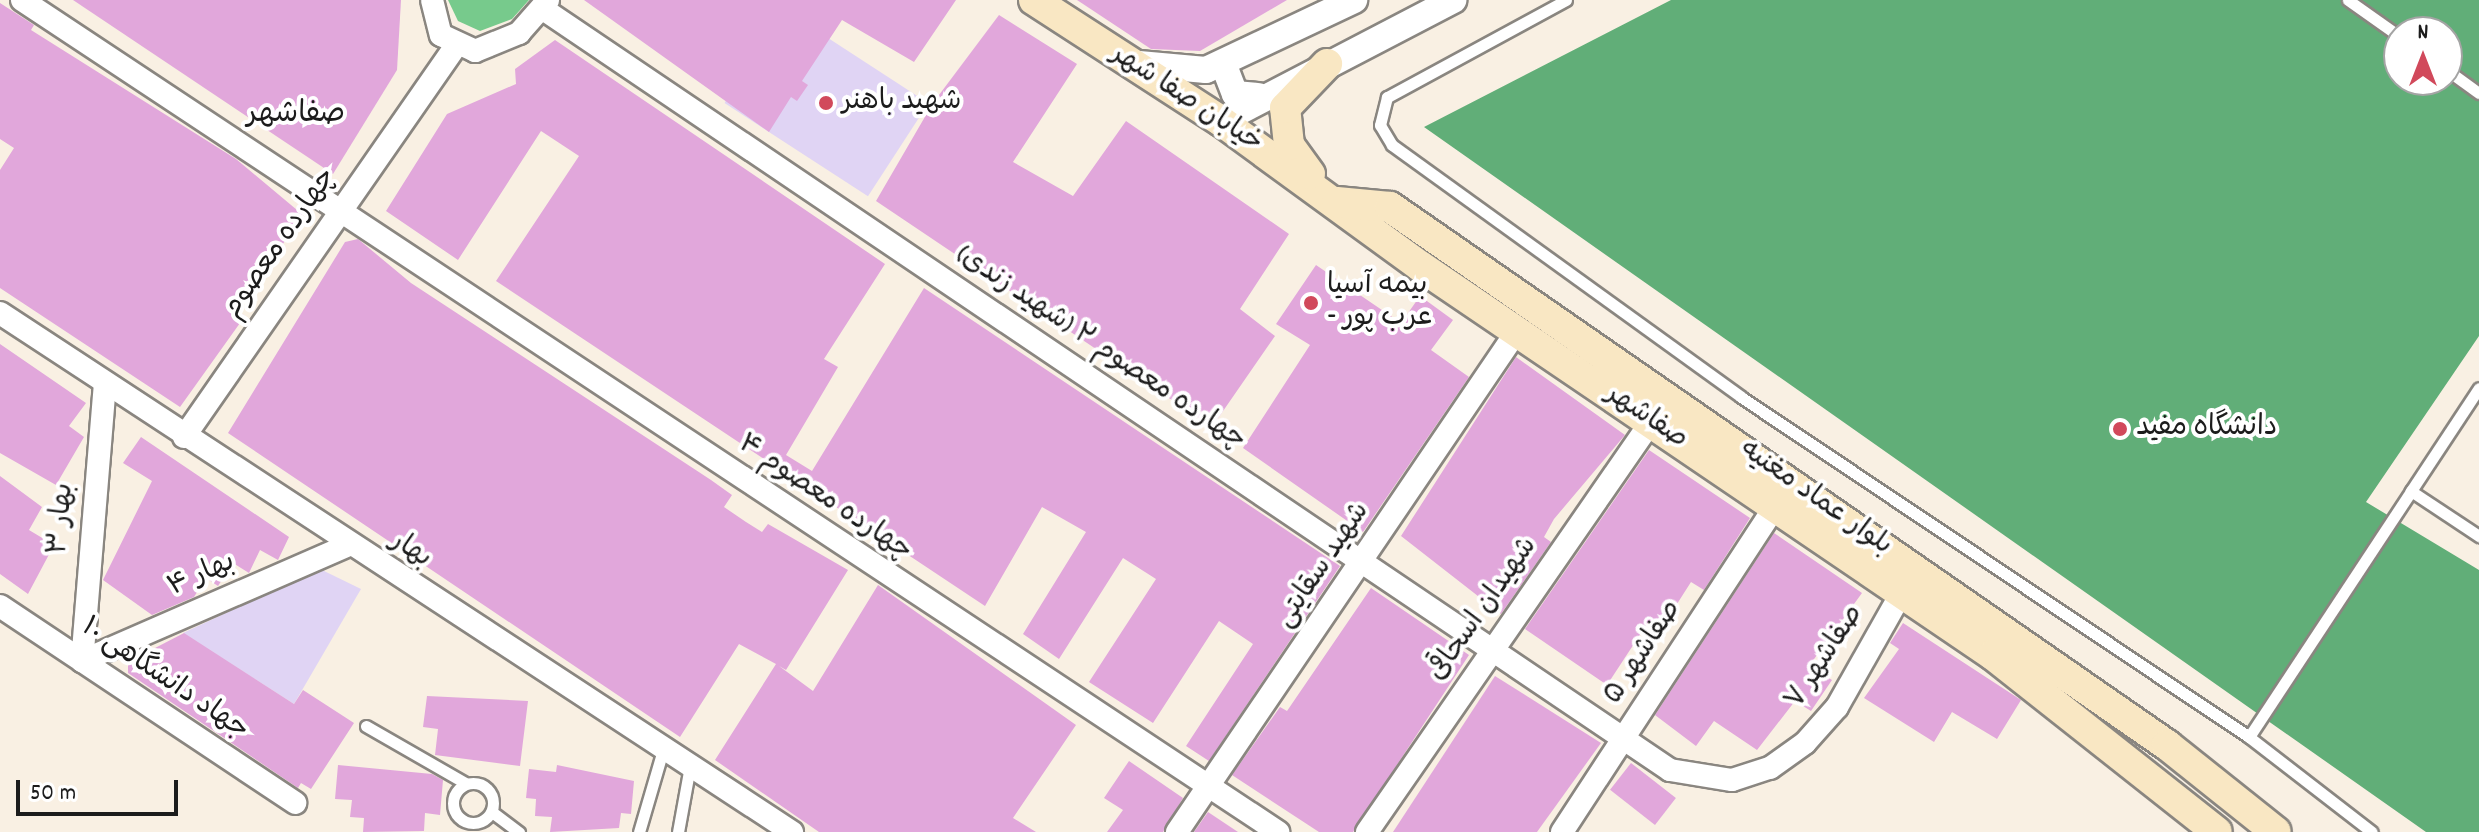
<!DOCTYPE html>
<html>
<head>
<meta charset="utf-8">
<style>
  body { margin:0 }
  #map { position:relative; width:2479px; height:832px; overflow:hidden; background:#f9f0e3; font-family:Dekko,"Playpen Sans Arabic",sans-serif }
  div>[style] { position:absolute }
  .built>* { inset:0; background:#e0d4f4; transform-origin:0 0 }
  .green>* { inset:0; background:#77ca8c }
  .forest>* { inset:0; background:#61ae78 }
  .building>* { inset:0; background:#e1a7db; transform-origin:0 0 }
  .roads { filter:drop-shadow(2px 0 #8a8680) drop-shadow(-2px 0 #8a8680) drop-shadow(0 2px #8a8680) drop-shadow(0 -2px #8a8680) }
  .service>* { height:11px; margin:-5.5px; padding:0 5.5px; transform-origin:5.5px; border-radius:5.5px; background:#fff }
  .service>.ring { margin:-5.5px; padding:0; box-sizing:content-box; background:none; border:11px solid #fff; border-radius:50% }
  .minor>* { height:22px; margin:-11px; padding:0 11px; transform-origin:11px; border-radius:11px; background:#fff }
  .tertiary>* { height:26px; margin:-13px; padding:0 13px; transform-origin:13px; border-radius:13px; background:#fff }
  .secondary>* { height:30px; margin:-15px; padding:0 15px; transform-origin:15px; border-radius:15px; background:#f9e7c3 }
  .dots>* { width:22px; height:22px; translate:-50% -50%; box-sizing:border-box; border:4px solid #fff; border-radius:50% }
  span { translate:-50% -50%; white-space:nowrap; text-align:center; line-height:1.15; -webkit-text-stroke:8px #fff; paint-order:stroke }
  .street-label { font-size:28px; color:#1c1c1c }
  .poi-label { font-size:28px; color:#1c1c1c }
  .left { translate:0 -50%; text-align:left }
  .neighbourhood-label { font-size:30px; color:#1c1c1c }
  .north { position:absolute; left:2383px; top:16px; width:80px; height:80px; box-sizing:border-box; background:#fff; border:2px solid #a4a4a4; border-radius:50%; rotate:0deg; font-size:22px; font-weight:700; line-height:32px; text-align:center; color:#1c1c1c }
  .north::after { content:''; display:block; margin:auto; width:28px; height:36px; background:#d1495b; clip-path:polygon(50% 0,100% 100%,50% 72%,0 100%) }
  .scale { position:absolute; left:16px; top:780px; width:162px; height:36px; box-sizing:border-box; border:4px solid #1c1c1c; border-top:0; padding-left:10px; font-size:24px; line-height:28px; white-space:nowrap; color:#1c1c1c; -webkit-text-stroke:6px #fff; paint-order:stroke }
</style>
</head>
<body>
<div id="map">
  <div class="built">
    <i style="left:785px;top:10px;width:171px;height:111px;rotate:33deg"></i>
    <i style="clip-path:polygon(320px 569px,361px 589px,294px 704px,183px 633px)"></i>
  </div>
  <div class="green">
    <i style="clip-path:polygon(448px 0,529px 0,512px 19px,480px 31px,458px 21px)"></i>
  </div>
  <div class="forest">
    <i style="clip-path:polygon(evenodd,1671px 0,2479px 0,2479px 336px,2366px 502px,2479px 570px,2479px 832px,2426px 832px,1424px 127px,1671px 0,2399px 32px,2447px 32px,2447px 80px,2399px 80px,2399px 32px)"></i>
  </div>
  <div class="building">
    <i style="clip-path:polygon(73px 0,401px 0,397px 70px,333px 174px)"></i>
    <i style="clip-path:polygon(584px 0,956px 0,914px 62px,842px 20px,802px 81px,808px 85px,797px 101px,791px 97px,769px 132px)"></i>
    <i style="clip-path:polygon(1077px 0,1287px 0,1200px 51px,1151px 49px)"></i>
    <i style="clip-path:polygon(0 3px,34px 25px,31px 30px,236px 159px,303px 215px,237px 310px,245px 316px,180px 407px,0 288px,0 170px,14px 148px,0 139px)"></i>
    <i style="clip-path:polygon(999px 15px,1077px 64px,1013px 162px,1073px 196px,1126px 121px,1289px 234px,1240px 309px,1275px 336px,1212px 427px,876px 201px,933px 103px)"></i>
    <i style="clip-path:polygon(555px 40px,885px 264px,824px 359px,838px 367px,786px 455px,812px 471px,924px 288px,1340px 566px,1209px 761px,1186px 746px,1253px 644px,1219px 621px,1153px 723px,1089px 682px,1156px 579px,1123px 558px,1059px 659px,1023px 634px,1086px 532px,1042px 507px,985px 606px,496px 281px,579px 156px,541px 131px,458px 260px,386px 211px,447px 114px,516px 84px,515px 69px)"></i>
    <i style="clip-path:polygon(358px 239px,411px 283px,711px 480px,732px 495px,724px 507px,746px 522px,762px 532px,768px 524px,848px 570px,786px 670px,779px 666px,813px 691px,878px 585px,1076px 725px,1013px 818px,1036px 832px,819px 832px,715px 760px,776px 664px,739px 644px,680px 737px,228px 433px,345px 242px)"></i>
    <i style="clip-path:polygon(1316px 265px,1401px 323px,1420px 296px,1453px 320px,1431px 350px,1469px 377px,1363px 532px,1243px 448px,1310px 345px,1276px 324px)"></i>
    <i style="clip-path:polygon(0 344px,86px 403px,69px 426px,84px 437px,56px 485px,0 453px)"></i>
    <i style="clip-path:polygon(1516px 357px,1625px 435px,1554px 519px,1544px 537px,1551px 542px,1501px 614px,1401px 536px)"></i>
    <i style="clip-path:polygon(141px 437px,289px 537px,278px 560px,260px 550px,249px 573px,233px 563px,218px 586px,206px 578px,194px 597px,152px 615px,103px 580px,152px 481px,123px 463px)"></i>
    <i style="clip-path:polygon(1649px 450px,1750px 518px,1704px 590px,1691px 582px,1661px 629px,1649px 621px,1607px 685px,1525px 629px)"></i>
    <i style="clip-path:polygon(0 476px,42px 507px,29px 530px,54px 545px,28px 594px,0 574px)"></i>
    <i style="clip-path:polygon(1774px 533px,1862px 593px,1809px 666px,1832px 680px,1811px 711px,1795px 701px,1757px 750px,1714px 721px,1696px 746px,1655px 715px)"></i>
    <i style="clip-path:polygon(1371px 588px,1469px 655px,1353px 832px,1319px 832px,1232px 775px,1280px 707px,1287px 711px)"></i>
    <i style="clip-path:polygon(1903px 623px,2021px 700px,1997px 739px,1952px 712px,1934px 742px,1864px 698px,1899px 649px,1890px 643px)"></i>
    <i style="clip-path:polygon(184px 633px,294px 704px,303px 690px,354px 723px,311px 789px,301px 783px,298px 788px,128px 673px,128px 662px)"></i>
    <i style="clip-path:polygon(1495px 676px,1601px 743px,1537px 832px,1393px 832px)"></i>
    <i style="clip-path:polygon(427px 696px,528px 701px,520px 766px,435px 755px,438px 729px,423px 727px)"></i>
    <i style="clip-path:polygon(1129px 761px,1183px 798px,1163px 832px,1107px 832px,1123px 810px,1104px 798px)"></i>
    <i style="left:1631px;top:763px;width:57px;height:34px;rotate:38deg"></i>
    <i style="clip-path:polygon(338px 765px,432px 774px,443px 780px,440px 815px,425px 813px,424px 831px,363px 832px,364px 818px,350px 817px,352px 800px,335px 799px)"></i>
    <i style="clip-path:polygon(557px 765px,634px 781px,631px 814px,621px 813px,619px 828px,550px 832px,552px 817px,535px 816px,536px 799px,526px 798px,529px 769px,556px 772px)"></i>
    <i style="clip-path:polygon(1208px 812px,1238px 832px,1194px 832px)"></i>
  </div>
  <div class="roads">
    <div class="service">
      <i style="left:1566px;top:0;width:204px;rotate:151.5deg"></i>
      <i style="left:1387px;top:97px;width:29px;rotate:104deg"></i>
      <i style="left:1380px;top:125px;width:23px;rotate:59deg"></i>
      <i style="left:1392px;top:145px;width:430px;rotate:35.8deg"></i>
      <i style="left:1741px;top:397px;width:611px;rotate:33.79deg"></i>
      <i style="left:2249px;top:737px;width:155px;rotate:37.7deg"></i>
      <i style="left:2348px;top:0;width:62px;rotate:35.2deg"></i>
      <i style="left:2447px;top:70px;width:39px;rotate:36deg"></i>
      <i style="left:2411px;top:491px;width:123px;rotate:-56.6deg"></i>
      <i style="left:366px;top:726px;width:114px;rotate:29.9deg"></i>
      <i style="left:2249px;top:737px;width:295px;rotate:-56.6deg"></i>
      <i style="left:2411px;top:491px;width:82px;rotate:33.5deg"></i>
      <i class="ring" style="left:453px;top:783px;width:29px;height:29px"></i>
      <i style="left:492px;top:812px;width:34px;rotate:37deg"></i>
      <i style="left:639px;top:832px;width:85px;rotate:-73.7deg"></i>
      <i style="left:678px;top:832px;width:67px;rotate:-79.7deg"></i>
    </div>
    <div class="minor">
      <i style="left:22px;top:0;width:1507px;rotate:33.52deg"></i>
      <i style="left:432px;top:0;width:36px;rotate:76deg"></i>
      <i style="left:441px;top:35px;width:38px;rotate:25deg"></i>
      <i style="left:475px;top:51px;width:48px;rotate:-22.2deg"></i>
      <i style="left:519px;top:33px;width:44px;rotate:-48.7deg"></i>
      <i style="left:543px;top:9px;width:1360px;rotate:34.03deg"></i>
      <i style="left:1670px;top:770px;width:63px;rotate:9.2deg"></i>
      <i style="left:1732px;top:780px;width:40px;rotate:-18deg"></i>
      <i style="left:1770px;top:768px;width:43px;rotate:-35.5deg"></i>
      <i style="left:1805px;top:743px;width:48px;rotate:-48.4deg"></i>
      <i style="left:1837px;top:707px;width:130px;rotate:-60.5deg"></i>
      <i style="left:0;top:313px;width:947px;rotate:33.24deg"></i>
      <i style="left:105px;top:383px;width:279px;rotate:94.7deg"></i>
      <i style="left:82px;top:661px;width:288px;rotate:-23.5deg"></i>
      <i style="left:184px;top:437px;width:476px;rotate:-55.2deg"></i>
      <i style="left:0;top:606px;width:355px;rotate:33.7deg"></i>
      <i style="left:1177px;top:832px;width:605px;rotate:-55.84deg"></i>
      <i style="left:1367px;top:832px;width:499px;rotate:-55.3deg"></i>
      <i style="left:1562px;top:832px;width:389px;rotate:-56.8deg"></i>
    </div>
    <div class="tertiary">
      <i style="left:1223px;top:63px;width:33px;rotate:69deg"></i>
      <i style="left:1235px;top:94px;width:24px;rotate:5deg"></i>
      <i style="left:1139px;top:64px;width:67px;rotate:5.1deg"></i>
      <i style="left:1206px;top:70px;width:164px;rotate:-25.3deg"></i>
      <i style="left:1221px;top:121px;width:262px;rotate:-27.5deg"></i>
    </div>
    <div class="secondary">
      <i style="left:1034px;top:0;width:223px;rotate:32.9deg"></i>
      <i style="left:1221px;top:121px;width:246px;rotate:36.1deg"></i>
      <i style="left:1420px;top:266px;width:693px;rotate:34.17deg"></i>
      <i style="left:1993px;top:655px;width:285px;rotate:38.3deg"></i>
      <i style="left:1310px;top:174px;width:36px;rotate:-126deg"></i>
      <i style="left:1289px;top:145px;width:37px;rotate:-96deg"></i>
      <i style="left:1285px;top:108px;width:61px;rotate:-46.3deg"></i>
      <i style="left:1337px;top:202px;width:53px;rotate:5.4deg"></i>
      <i style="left:1390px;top:207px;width:945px;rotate:34.7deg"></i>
      <i style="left:2167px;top:745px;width:139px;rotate:38.6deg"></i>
    </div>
  </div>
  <div class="dots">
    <i style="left:826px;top:103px;background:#d1495b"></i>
    <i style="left:1311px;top:303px;background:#d1495b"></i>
    <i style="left:2120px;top:429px;background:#d1495b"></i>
  </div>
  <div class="street-label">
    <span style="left:1186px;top:100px;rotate:33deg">خیابان صفا شهر</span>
    <span style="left:281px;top:244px;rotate:-55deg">چهارده معصوم</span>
    <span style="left:1100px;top:349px;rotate:34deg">چهارده معصوم ۲ (شهید زندی)</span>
    <span style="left:1646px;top:418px;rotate:34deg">صفاشهر</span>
    <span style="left:824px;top:499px;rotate:34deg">چهارده معصوم ۴</span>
    <span style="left:1815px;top:499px;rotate:35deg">بلوار عماد مغنیه</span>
    <span style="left:63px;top:519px;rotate:-85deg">بهار ۳</span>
    <span style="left:410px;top:551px;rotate:33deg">بهار</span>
    <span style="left:1324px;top:566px;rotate:-56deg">شهید سقایتی</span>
    <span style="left:202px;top:576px;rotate:-24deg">بهار ۴</span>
    <span style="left:1484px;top:610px;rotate:-55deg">شهیدان اسحاقی</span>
    <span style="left:1644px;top:653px;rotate:-57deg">صفاشهر ۵</span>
    <span style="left:1826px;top:658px;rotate:-57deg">صفاشهر ۷</span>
    <span style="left:164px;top:680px;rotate:34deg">جهاد دانشگاهی ۱۰</span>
  </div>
  <div class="poi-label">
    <span class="left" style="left:842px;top:103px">شهید باهنر</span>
    <span class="left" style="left:1327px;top:303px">بیمه آسیا<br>- عرب پور</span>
    <span class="left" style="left:2136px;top:429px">دانشگاه مفید</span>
  </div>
  <div class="neighbourhood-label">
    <span style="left:296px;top:116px">صفاشهر</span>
  </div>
  <div class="north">N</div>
  <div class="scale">50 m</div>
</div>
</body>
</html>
